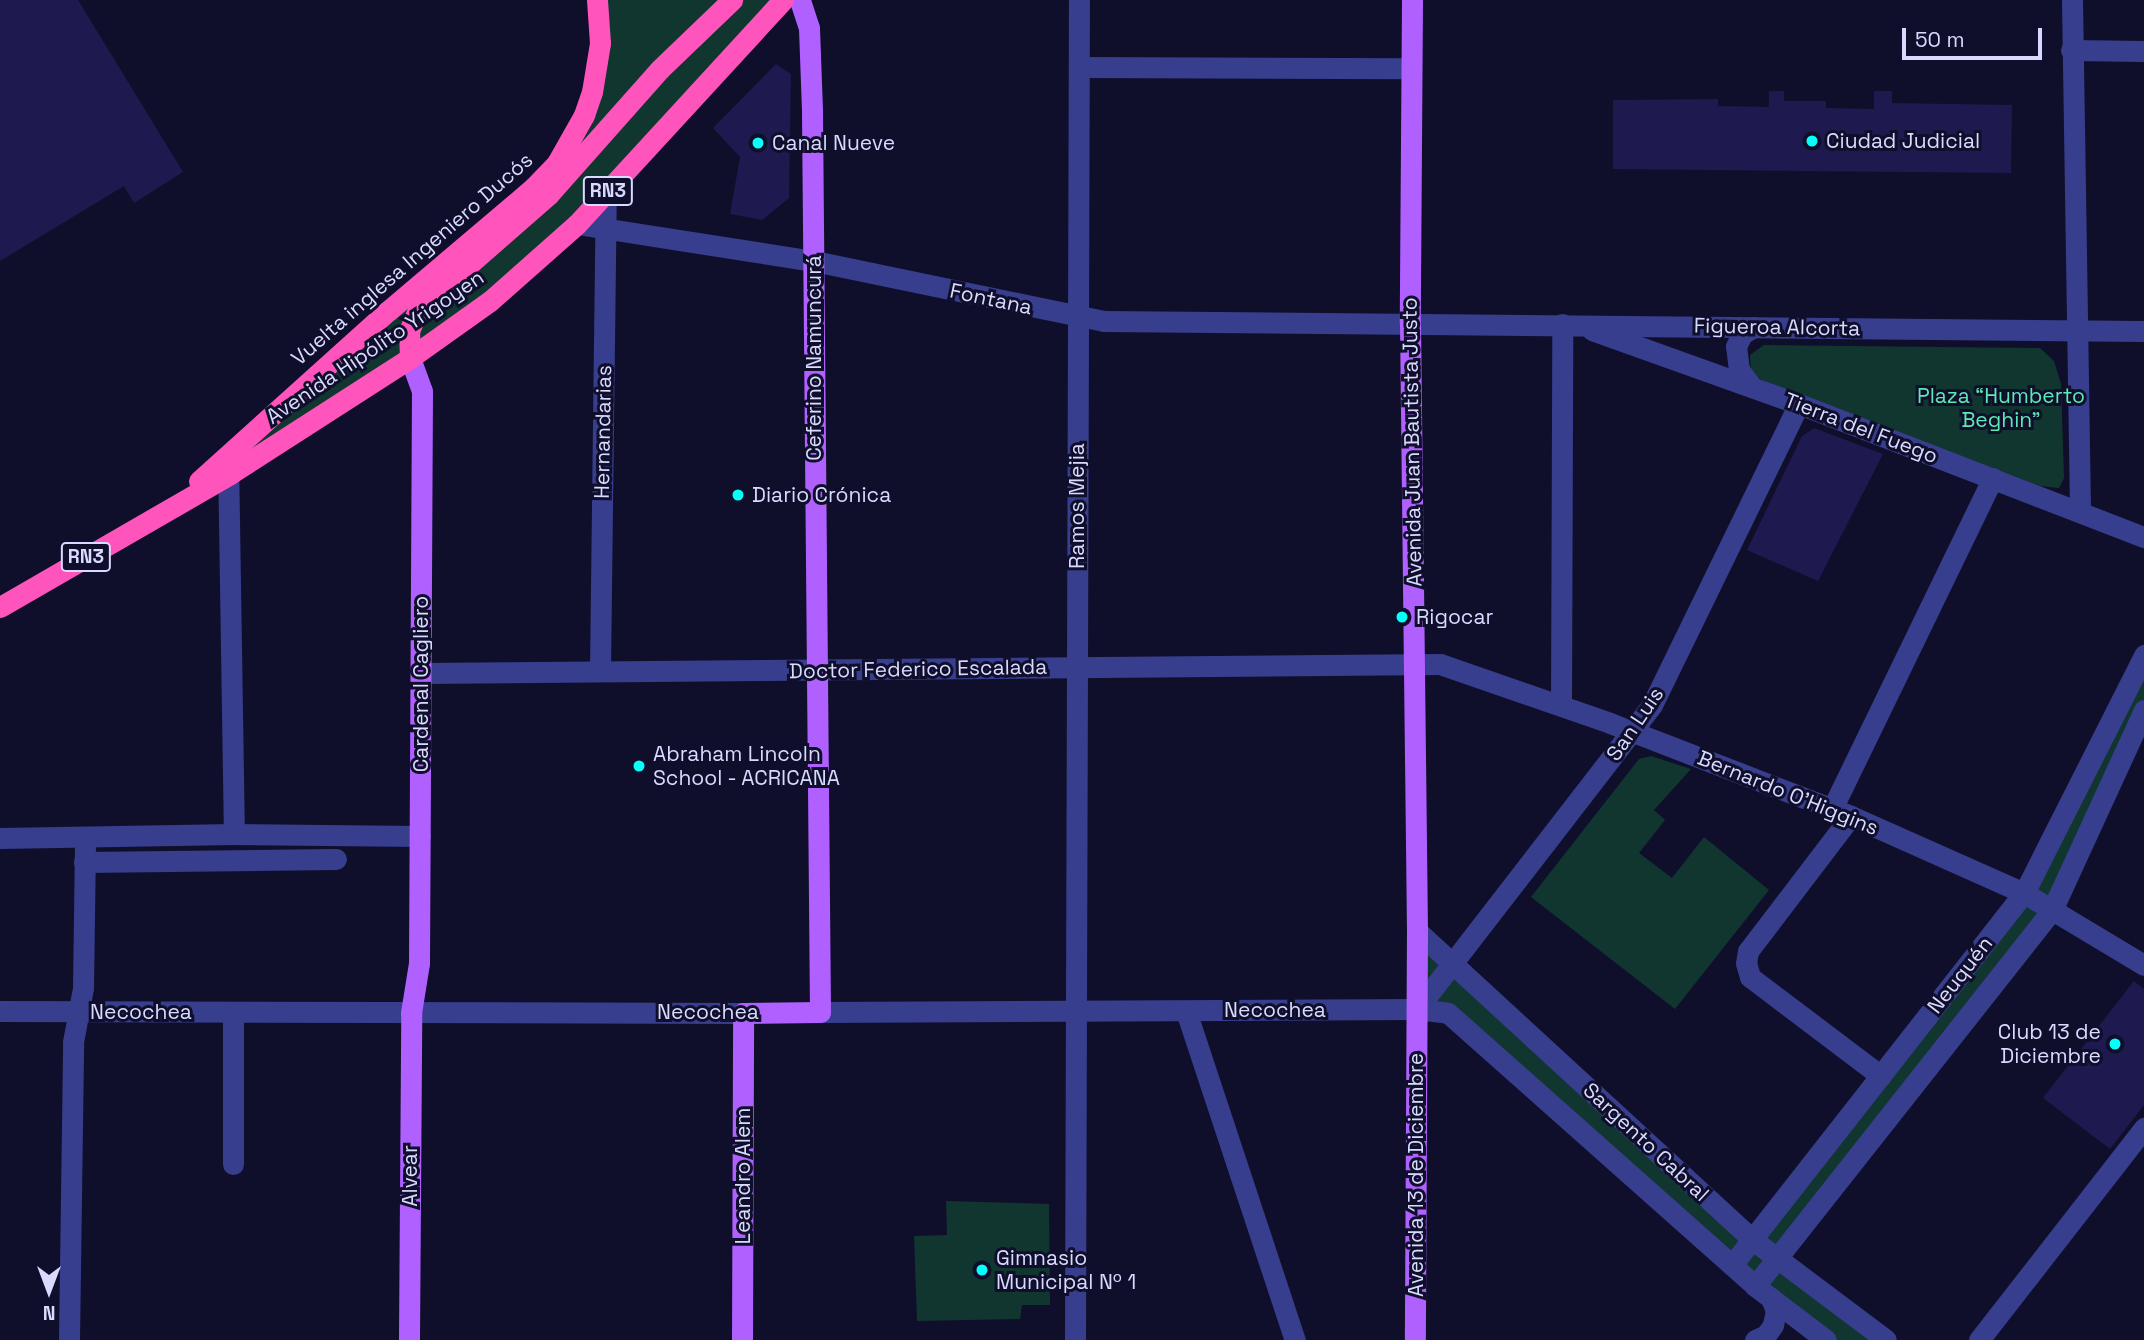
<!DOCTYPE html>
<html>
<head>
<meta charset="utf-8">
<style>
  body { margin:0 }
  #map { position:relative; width:2144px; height:1340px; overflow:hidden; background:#100f2b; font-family:"Space Grotesk",sans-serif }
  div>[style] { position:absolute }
  .green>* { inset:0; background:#113630 }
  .building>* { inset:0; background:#1e194e }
  .minor>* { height:21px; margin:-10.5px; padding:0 10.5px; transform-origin:10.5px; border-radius:10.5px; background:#373e8d }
  .major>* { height:21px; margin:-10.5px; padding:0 10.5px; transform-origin:10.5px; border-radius:10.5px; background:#b060ff }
  .highway>* { height:21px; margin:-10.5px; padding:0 10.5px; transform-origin:10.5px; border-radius:10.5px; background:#ff54bb }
  .dots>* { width:19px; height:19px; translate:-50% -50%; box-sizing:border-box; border:4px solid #100f2b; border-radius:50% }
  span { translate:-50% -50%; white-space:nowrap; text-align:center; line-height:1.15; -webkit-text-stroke:6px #100f2b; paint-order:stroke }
  .shield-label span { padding:2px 5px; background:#100f2b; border:2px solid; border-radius:5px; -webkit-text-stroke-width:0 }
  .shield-label { font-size:19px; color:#d9daff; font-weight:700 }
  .poi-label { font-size:21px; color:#d9daff }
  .left { translate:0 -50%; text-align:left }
  .right { translate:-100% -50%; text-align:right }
  .street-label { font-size:21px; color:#d9daff }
  .park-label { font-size:21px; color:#5be9b4 }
  .north { position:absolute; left:14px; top:1256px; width:70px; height:70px; -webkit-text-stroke:5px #100f2b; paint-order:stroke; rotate:180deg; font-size:19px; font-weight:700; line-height:28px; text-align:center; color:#d9daff }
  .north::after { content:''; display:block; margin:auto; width:24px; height:32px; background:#d9daff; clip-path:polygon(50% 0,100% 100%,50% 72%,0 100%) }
  .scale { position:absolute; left:1902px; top:28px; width:140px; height:32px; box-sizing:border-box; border:4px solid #d9daff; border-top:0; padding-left:9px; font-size:21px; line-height:24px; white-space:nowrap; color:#d9daff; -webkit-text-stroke:5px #100f2b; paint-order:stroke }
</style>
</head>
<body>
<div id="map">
  <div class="green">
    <i style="clip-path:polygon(597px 0,783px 0,490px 301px,171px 506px,534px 187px,584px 116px)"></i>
    <i style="clip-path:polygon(1764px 345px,2040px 348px,2054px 361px,2061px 384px,2064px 478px,2059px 488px,2040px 486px,1764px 381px,1751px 374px,1750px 355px)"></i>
    <i style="clip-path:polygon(2144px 655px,2144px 710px,2053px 908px,1776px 1259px,1886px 1340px,1826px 1340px,1449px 1013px,1417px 1009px,1417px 931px,1753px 1240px,2024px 893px)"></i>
    <i style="clip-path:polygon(1651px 756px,1691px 769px,1654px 810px,1665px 820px,1639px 853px,1672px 878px,1704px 837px,1769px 890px,1675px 1009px,1531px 897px,1639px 759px)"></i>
    <i style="clip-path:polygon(946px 1201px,1049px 1204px,1050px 1305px,1022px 1305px,1020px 1319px,917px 1321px,914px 1236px,947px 1235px)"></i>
  </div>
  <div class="building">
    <i style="clip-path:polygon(0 0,78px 0,183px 172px,134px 203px,124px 186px,0 261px)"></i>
    <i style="clip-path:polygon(776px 64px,791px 74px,789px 198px,762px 220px,730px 214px,740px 157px,713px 128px)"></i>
    <i style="clip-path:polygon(1769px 91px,1784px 91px,1784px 101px,1826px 101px,1826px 108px,1874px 109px,1874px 91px,1892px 91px,1892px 103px,2012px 105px,2011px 173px,1613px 169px,1613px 100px,1718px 99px,1718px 106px,1769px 107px)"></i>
    <i style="clip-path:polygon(1814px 428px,1883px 454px,1818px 581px,1747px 550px,1802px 436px)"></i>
    <i style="clip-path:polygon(2134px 981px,2144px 989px,2144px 1105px,2110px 1149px,2043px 1098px)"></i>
  </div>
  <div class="minor">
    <i style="left:2072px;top:0;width:510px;rotate:89.1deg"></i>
    <i style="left:2071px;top:50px;width:73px;rotate:0.8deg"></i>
    <i style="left:1080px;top:67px;width:331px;rotate:0.2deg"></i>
    <i style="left:577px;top:224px;width:240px;rotate:8.9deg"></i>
    <i style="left:814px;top:261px;width:295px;rotate:11.7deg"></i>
    <i style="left:1103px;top:321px;width:1041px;rotate:0.55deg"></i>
    <i style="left:1592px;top:330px;width:220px;rotate:19.7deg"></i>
    <i style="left:1799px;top:404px;width:370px;rotate:21.1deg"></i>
    <i style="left:1752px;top:387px;width:21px;rotate:-127deg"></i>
    <i style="left:1739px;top:370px;width:24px;rotate:-97deg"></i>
    <i style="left:1736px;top:346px;width:13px;rotate:-63deg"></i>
    <i style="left:1742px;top:334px;width:14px;rotate:-30deg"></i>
    <i style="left:228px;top:457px;width:377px;rotate:89.1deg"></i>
    <i style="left:600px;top:670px;width:477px;rotate:-89.3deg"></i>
    <i style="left:421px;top:673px;width:1019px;rotate:-0.51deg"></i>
    <i style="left:1440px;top:664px;width:180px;rotate:19.1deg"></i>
    <i style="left:1610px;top:723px;width:258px;rotate:21.1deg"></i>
    <i style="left:1851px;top:816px;width:189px;rotate:24deg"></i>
    <i style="left:2024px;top:893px;width:140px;rotate:31deg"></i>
    <i style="left:1561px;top:705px;width:381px;rotate:-89.8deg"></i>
    <i style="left:1832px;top:809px;width:368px;rotate:-64.1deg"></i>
    <i style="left:1851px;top:816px;width:170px;rotate:127.3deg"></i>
    <i style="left:1748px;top:951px;width:12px;rotate:99deg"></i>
    <i style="left:1746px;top:963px;width:15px;rotate:74deg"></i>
    <i style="left:1750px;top:977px;width:164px;rotate:37.1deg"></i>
    <i style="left:0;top:838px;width:234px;rotate:-1deg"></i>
    <i style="left:234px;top:834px;width:186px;rotate:0.6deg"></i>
    <i style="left:84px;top:862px;width:252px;rotate:-0.7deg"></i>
    <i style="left:1417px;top:931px;width:456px;rotate:42.6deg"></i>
    <i style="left:1753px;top:1240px;width:166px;rotate:36.9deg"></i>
    <i style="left:1417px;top:1009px;width:384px;rotate:-52.3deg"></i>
    <i style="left:1652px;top:705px;width:335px;rotate:-64deg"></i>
    <i style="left:0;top:1011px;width:743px;rotate:0.15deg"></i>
    <i style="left:1186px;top:1011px;width:347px;rotate:71.7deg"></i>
    <i style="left:820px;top:1012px;width:597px;rotate:-0.29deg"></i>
    <i style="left:1417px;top:1009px;width:31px;rotate:7deg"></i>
    <i style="left:1448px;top:1013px;width:411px;rotate:41.6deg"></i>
    <i style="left:1755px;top:1286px;width:89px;rotate:37.3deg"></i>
    <i style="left:233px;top:1164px;width:151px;rotate:-90deg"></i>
    <i style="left:1732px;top:1265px;width:473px;rotate:-51.9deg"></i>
    <i style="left:2024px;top:893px;width:267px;rotate:-63.2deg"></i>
    <i style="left:1755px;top:1286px;width:481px;rotate:-51.7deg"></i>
    <i style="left:2053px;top:908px;width:218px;rotate:-65.3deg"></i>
    <i style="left:69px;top:1340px;width:298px;rotate:-89.2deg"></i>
    <i style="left:73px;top:1042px;width:55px;rotate:-79.5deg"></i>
    <i style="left:83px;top:988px;width:151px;rotate:-89.2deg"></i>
    <i style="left:1075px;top:1340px;width:1340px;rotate:-89.83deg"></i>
    <i style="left:1755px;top:1340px;width:12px;rotate:-24deg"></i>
    <i style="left:1766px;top:1335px;width:12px;rotate:-55deg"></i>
    <i style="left:1773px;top:1325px;width:14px;rotate:-78deg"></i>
    <i style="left:1776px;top:1311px;width:14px;rotate:-111deg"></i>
    <i style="left:1979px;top:1340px;width:269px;rotate:-52.1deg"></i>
  </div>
  <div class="major">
    <i style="left:1412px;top:0;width:323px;rotate:90.4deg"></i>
    <i style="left:1410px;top:323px;width:608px;rotate:89.34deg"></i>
    <i style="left:1417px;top:931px;width:409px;rotate:90.3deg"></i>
    <i style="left:409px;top:1340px;width:327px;rotate:-89.6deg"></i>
    <i style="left:411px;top:1013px;width:51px;rotate:-80.9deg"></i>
    <i style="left:419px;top:963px;width:572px;rotate:-89.7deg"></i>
    <i style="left:422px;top:391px;width:35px;rotate:-110deg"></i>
    <i style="left:742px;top:1340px;width:327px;rotate:-89.8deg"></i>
    <i style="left:743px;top:1013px;width:77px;rotate:-0.7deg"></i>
    <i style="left:820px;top:1012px;width:902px;rotate:-90.51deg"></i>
    <i style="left:812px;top:110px;width:82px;rotate:-92.1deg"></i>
    <i style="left:809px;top:28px;width:29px;rotate:-108deg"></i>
  </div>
  <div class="highway">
    <i style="left:410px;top:358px;width:27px;rotate:-92deg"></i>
    <i style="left:409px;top:331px;width:25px;rotate:-67deg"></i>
    <i style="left:419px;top:308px;width:173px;rotate:-41.2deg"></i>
    <i style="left:549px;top:194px;width:167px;rotate:-48.4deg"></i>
    <i style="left:660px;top:69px;width:100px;rotate:-43.8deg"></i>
    <i style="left:199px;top:481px;width:254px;rotate:-42deg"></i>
    <i style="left:388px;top:311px;width:192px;rotate:-40.3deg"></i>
    <i style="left:534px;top:187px;width:33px;rotate:-46deg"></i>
    <i style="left:557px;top:163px;width:55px;rotate:-60.6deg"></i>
    <i style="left:584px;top:115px;width:24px;rotate:-71deg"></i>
    <i style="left:592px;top:92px;width:50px;rotate:-80.7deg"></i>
    <i style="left:600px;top:43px;width:43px;rotate:-94deg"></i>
    <i style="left:0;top:607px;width:266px;rotate:-30deg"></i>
    <i style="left:230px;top:474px;width:214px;rotate:-32.8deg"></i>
    <i style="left:410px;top:358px;width:98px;rotate:-35.5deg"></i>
    <i style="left:490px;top:301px;width:116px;rotate:-41.5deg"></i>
    <i style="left:577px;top:224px;width:304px;rotate:-47.4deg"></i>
  </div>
  <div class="dots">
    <i style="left:1812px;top:141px;background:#05fff9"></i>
    <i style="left:758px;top:143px;background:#05fff9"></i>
    <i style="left:738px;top:495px;background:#05fff9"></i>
    <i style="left:1402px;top:617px;background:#05fff9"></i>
    <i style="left:639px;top:766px;background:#05fff9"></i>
    <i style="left:2115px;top:1044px;background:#05fff9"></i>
    <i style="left:982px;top:1270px;background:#05fff9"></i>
  </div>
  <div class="shield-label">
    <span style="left:608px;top:191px">RN3</span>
    <span style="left:86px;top:557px">RN3</span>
  </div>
  <div class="poi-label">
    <span class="left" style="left:1826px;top:141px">Ciudad Judicial</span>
    <span class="left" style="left:772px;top:143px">Canal Nueve</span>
    <span class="left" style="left:752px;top:495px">Diario Crónica</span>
    <span class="left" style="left:1416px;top:617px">Rigocar</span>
    <span class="left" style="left:653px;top:766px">Abraham Lincoln<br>School - ACRICANA</span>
    <span class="right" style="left:2101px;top:1044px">Club 13 de<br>Diciembre</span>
    <span class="left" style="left:996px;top:1270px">Gimnasio<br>Municipal Nº 1</span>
  </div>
  <div class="street-label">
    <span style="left:412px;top:259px;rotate:-41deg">Vuelta inglesa Ingeniero Ducós</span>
    <span style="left:991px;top:299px;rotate:12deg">Fontana</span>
    <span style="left:1777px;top:327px;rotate:1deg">Figueroa Alcorta</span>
    <span style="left:375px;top:347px;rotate:-34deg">Avenida Hipólito Yrigoyen</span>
    <span style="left:814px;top:358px;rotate:-90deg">Ceferino Namuncurá</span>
    <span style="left:1861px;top:428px;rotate:21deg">Tierra del Fuego</span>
    <span style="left:603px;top:432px;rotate:-89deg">Hernandarias</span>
    <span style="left:1412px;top:442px;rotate:-91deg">Avenida Juan Bautista Justo</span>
    <span style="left:1077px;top:506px;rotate:-90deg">Ramos Mejia</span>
    <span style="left:918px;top:669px;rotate:-1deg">Doctor Federico Escalada</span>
    <span style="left:421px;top:684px;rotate:-90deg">Cardenal Cagliero</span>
    <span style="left:1635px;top:724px;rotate:-56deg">San Luis</span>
    <span style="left:1788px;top:793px;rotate:22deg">Bernardo O'Higgins</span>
    <span style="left:1960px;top:975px;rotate:-52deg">Neuquén</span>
    <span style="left:1275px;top:1010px">Necochea</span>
    <span style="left:141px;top:1012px">Necochea</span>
    <span style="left:708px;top:1012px">Necochea</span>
    <span style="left:1646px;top:1142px;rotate:43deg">Sargento Cabral</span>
    <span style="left:1416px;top:1175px;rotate:-90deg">Avenida 13 de Diciembre</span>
    <span style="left:410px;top:1176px;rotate:-90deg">Alvear</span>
    <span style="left:743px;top:1176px;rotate:-90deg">Leandro Alem</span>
  </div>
  <div class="park-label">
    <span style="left:2001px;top:408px">Plaza “Humberto<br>Beghin”</span>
  </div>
  <div class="north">N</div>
  <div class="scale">50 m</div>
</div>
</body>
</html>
